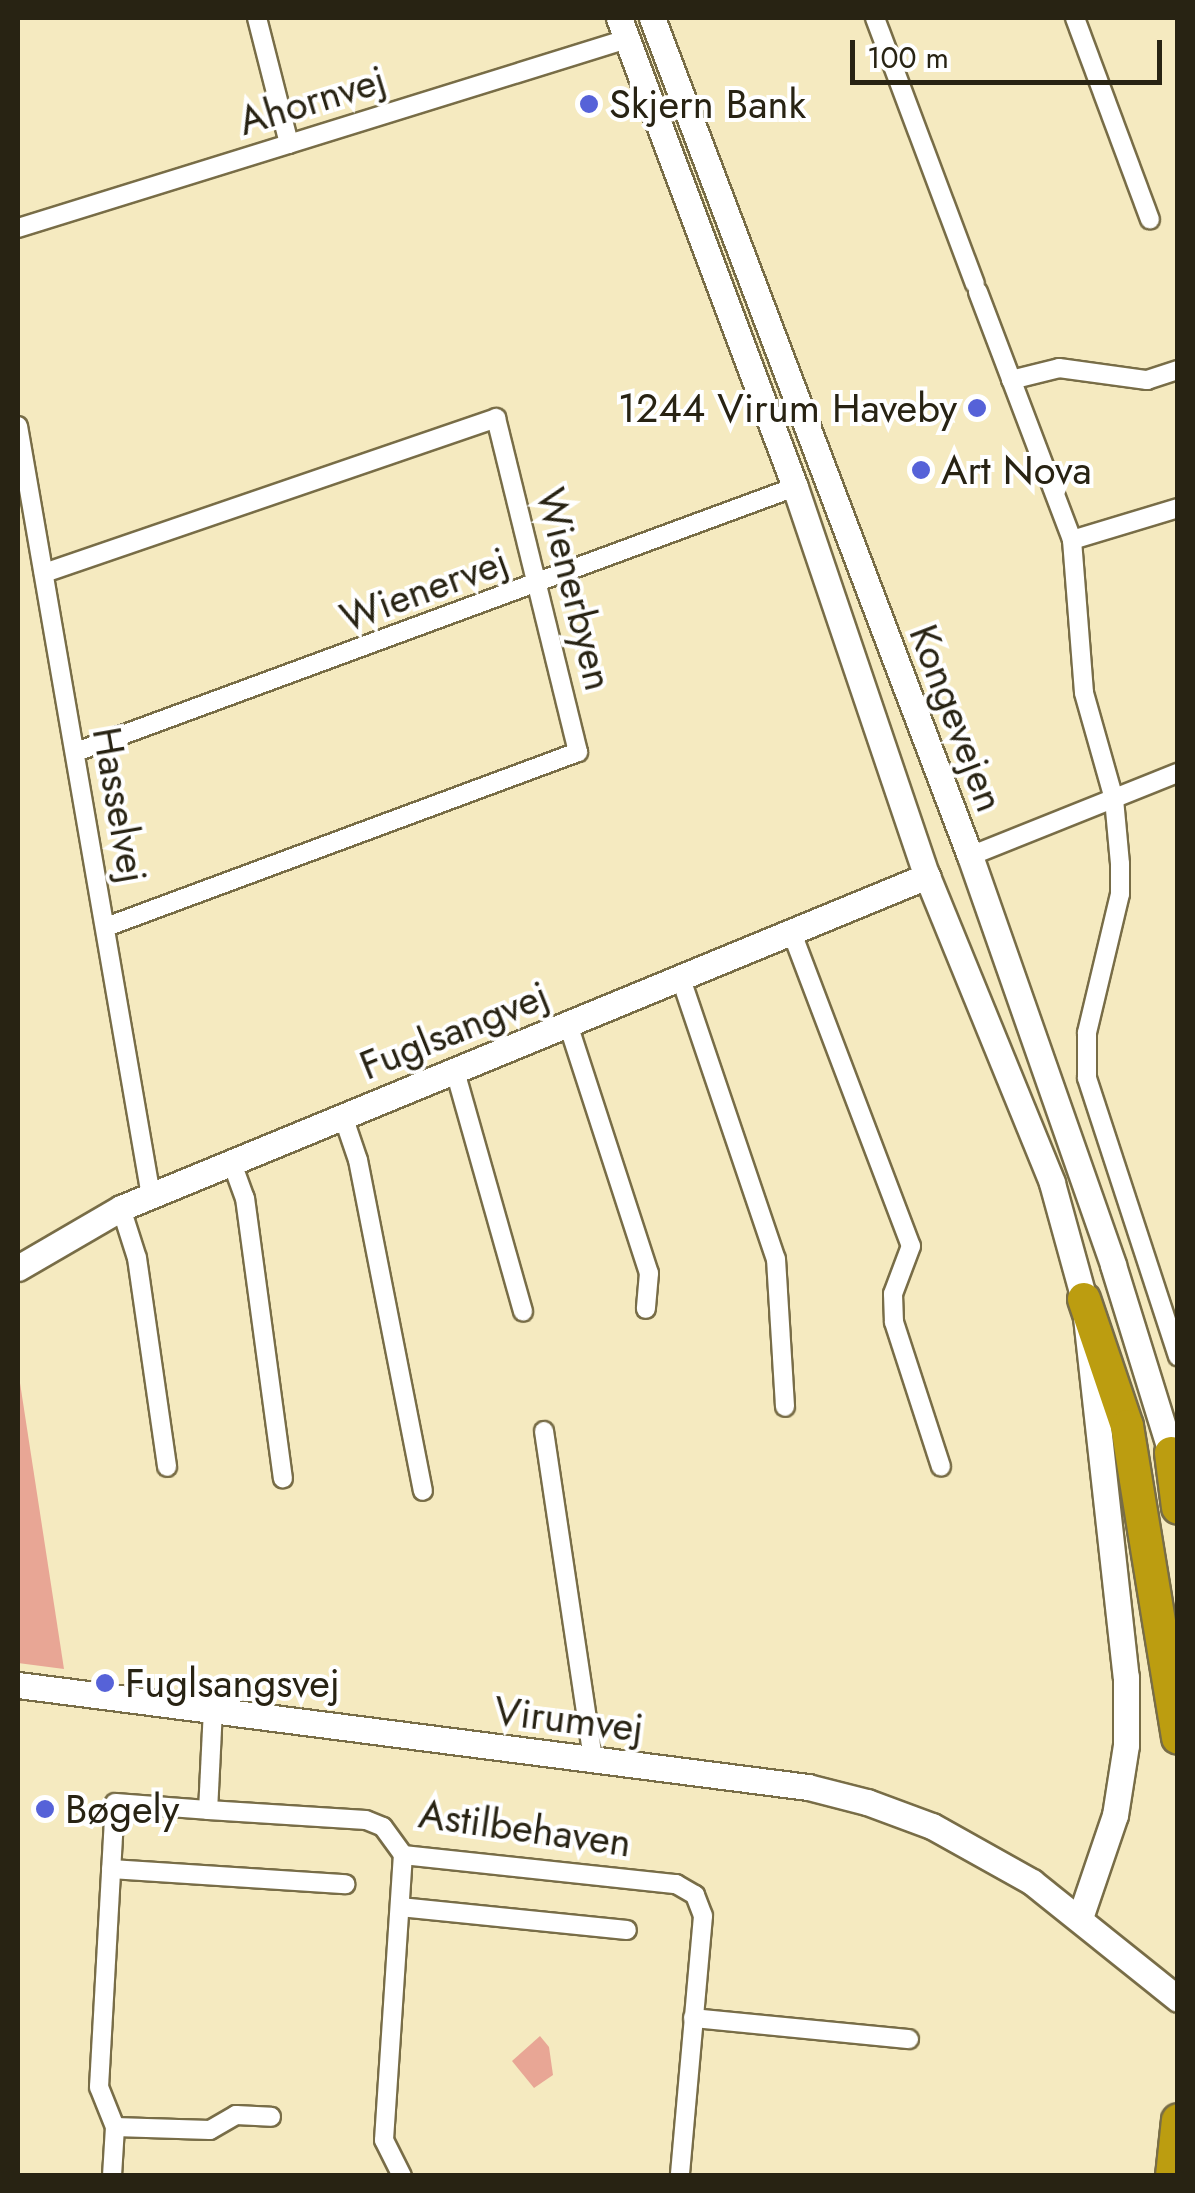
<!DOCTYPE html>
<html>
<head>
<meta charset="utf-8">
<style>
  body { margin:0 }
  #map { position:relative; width:1195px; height:2193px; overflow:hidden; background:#f5eac0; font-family:Jost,sans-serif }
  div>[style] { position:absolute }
  .green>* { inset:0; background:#e8a695 }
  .roads { filter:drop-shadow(2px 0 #786d47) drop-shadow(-2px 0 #786d47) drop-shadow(0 2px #786d47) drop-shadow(0 -2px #786d47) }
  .street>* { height:18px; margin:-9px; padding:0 9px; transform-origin:9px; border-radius:9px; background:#fff }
  .secondary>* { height:25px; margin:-12.5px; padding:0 12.5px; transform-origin:12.5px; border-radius:12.5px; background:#fff }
  .highway>* { height:32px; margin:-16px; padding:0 16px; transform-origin:16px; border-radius:16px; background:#bc9d10 }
  .dots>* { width:28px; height:28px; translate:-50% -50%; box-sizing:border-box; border:5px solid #fff; border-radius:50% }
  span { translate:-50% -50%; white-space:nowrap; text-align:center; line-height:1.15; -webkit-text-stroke:8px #fff; paint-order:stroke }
  .street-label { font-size:40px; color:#282313 }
  .poi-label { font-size:40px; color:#282313 }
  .left { translate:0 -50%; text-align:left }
  .right { translate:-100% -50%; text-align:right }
  .frame { position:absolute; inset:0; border:20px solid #282313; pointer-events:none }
  .scale { position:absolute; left:850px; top:40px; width:312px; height:45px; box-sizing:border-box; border:5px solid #282313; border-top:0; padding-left:12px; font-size:30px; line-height:35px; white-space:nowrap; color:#282313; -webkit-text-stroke:8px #fff; paint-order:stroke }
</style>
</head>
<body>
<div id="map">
  <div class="green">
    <i style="clip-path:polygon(18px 1370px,64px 1669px,18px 1663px)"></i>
    <i style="clip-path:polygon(540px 2036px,549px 2047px,553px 2075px,534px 2088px,512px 2061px)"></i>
  </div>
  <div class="roads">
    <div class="street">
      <i style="left:257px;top:18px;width:130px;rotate:75.7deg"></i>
      <i style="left:875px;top:18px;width:284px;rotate:69.4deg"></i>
      <i style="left:1075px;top:18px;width:215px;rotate:69.6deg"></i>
      <i style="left:18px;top:228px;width:638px;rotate:-17.24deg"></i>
      <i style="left:978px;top:292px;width:265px;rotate:69.2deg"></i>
      <i style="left:1072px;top:540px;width:153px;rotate:85.5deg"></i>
      <i style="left:1084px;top:693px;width:110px;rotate:74.2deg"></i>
      <i style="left:1114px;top:799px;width:65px;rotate:84.7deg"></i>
      <i style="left:1120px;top:864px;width:30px;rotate:90deg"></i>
      <i style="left:1120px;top:894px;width:143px;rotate:103.4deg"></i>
      <i style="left:1087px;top:1033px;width:45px;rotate:90deg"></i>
      <i style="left:1087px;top:1078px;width:293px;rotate:71.9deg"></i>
      <i style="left:1011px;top:380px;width:49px;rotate:-14deg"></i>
      <i style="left:1059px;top:368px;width:89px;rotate:7.8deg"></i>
      <i style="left:1147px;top:380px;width:33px;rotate:-18deg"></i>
      <i style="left:18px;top:426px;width:781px;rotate:80.2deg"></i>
      <i style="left:1072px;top:540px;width:111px;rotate:-16.8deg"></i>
      <i style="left:44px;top:573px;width:478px;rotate:-18.9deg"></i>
      <i style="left:496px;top:418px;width:344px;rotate:76.2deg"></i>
      <i style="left:578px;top:752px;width:503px;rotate:159.66deg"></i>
      <i style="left:76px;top:752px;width:766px;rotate:-20.23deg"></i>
      <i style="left:970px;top:856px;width:224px;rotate:-21.8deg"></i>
      <i style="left:792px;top:933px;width:335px;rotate:69.2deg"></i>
      <i style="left:911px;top:1246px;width:51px;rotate:110.6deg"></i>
      <i style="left:893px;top:1294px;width:28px;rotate:88deg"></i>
      <i style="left:894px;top:1322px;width:152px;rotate:72deg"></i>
      <i style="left:680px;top:976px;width:299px;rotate:71.3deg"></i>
      <i style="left:776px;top:1259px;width:148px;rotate:86.5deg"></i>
      <i style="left:568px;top:1024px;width:262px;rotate:72deg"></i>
      <i style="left:649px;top:1273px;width:36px;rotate:95deg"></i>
      <i style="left:455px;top:1071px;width:250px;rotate:74.2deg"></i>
      <i style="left:343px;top:1116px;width:46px;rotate:71.2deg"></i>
      <i style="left:358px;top:1160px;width:337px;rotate:78.9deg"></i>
      <i style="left:232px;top:1163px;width:37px;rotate:70deg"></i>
      <i style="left:245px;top:1198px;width:283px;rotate:82.3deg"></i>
      <i style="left:121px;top:1208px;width:52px;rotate:72.3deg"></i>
      <i style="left:137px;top:1258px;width:211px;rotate:81.8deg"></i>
      <i style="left:544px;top:1431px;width:333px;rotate:81.5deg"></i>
      <i style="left:213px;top:1709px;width:101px;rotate:92.8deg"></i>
      <i style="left:208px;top:1810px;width:158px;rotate:3.6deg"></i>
      <i style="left:366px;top:1820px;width:18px;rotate:22deg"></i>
      <i style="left:383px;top:1827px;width:34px;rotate:54deg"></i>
      <i style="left:403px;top:1855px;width:275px;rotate:6.1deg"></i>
      <i style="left:676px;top:1884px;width:22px;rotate:30deg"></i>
      <i style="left:695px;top:1895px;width:22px;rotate:69deg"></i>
      <i style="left:703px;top:1916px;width:261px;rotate:95.1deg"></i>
      <i style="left:111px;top:1869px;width:235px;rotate:3.7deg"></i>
      <i style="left:400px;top:1907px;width:228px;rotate:5.8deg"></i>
      <i style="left:693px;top:2018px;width:217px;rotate:5.6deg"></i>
      <i style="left:115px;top:2127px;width:95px;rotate:1.8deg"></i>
      <i style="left:210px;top:2130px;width:30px;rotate:-30deg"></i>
      <i style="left:236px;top:2115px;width:35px;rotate:3deg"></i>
      <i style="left:112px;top:2176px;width:49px;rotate:-86.5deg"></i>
      <i style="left:115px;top:2127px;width:43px;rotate:-111.8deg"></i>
      <i style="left:99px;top:2087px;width:284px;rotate:-86.8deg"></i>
      <i style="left:115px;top:1803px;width:93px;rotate:4.3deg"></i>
      <i style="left:402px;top:2176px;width:40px;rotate:-116.6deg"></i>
      <i style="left:384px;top:2140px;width:286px;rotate:-86.2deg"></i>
    </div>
    <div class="secondary">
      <i style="left:619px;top:18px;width:501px;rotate:69.43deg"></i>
      <i style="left:795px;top:487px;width:411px;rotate:71.3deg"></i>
      <i style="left:927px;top:876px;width:331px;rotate:67.8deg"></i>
      <i style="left:1052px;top:1183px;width:120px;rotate:74.6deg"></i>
      <i style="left:1084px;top:1299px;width:380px;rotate:83.7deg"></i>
      <i style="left:1126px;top:1677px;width:68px;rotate:90deg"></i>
      <i style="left:1126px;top:1745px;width:71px;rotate:98.9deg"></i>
      <i style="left:1115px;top:1815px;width:109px;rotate:108.8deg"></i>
      <i style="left:652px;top:18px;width:896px;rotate:69.22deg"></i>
      <i style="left:970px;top:856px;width:433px;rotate:70.7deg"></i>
      <i style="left:1113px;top:1265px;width:214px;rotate:72.8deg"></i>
      <i style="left:18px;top:1268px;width:119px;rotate:-30.2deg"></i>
      <i style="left:121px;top:1208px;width:872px;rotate:-22.39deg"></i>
      <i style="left:18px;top:1685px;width:797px;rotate:7.36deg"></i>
      <i style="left:808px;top:1787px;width:61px;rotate:14.3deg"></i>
      <i style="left:867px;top:1802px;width:69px;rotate:20.3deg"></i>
      <i style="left:932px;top:1826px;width:115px;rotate:29.2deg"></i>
      <i style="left:1032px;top:1882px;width:187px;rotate:38.7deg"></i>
    </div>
    <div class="highway">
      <i style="left:1084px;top:1299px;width:134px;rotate:71.3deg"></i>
      <i style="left:1127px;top:1426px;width:316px;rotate:80.7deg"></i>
      <i style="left:1171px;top:1453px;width:55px;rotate:82.7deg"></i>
      <i style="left:1172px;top:2176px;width:56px;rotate:-83.9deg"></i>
    </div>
  </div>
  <div class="dots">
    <i style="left:589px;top:104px;background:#5662d8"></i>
    <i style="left:977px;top:408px;background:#5662d8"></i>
    <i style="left:921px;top:470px;background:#5662d8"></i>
    <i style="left:105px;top:1683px;background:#5662d8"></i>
    <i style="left:45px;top:1809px;background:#5662d8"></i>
  </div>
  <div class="street-label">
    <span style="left:312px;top:100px;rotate:-17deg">Ahornvej</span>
    <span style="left:424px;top:589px;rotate:-20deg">Wienervej</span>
    <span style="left:575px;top:589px;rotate:76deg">Wienerbyen</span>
    <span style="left:957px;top:718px;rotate:69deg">Kongevejen</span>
    <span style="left:120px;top:805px;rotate:80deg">Hasselvej</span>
    <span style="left:454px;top:1030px;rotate:-22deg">Fuglsangvej</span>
    <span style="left:569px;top:1719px;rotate:7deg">Virumvej</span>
    <span style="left:525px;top:1828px;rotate:8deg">Astilbehaven</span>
  </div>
  <div class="poi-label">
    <span class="left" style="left:609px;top:104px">Skjern Bank</span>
    <span class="right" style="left:957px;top:408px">1244 Virum Haveby</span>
    <span class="left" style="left:941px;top:470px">Art Nova</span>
    <span class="left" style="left:125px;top:1683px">Fuglsangsvej</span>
    <span class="left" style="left:65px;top:1809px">Bøgely</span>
  </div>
  <div class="frame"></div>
  <div class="scale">100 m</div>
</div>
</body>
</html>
